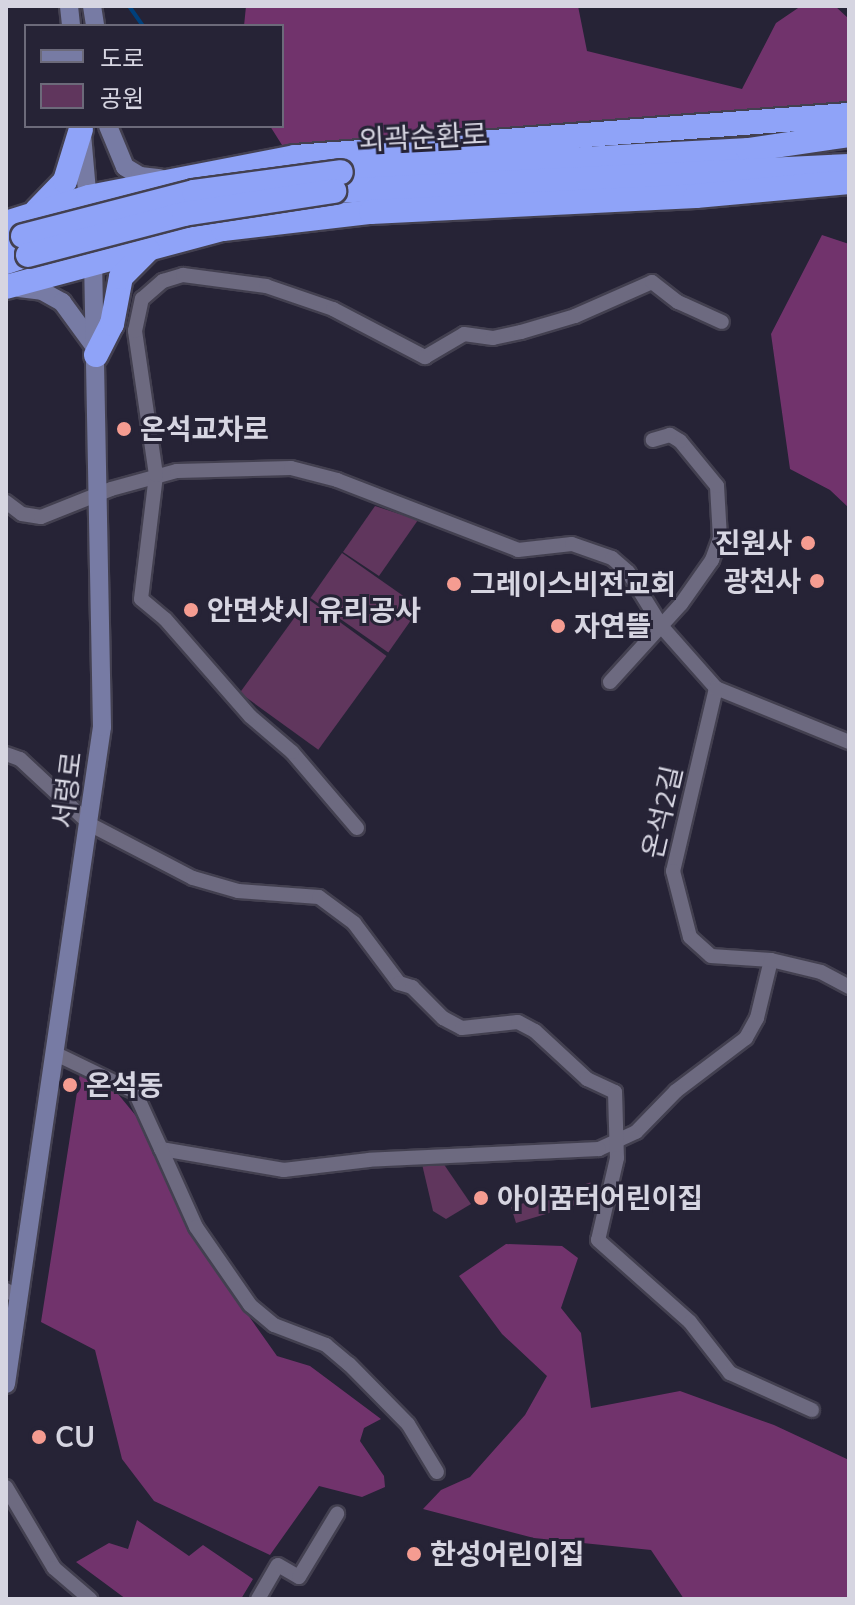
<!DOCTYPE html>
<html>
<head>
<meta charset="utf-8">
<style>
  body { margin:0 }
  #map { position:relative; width:855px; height:1605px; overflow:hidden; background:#262336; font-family:Mulish,"Noto Sans KR",sans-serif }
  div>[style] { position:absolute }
  .green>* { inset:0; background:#60365d; transform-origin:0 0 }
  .forest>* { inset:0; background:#71336c }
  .stream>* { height:4px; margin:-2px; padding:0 2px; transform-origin:2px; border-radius:2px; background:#00407c }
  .roads { filter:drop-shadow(2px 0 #434050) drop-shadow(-2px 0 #434050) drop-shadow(0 2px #434050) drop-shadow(0 -2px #434050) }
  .street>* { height:14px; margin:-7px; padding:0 7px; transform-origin:7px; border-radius:7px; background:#6d6a80 }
  .secondary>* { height:18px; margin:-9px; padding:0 9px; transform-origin:9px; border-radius:9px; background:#777ba4 }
  .highway>* { height:24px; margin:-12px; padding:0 12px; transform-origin:12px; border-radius:12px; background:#8fa3f8 }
  .bridges { filter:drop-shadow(2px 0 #434050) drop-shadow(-2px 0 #434050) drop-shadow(0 2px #434050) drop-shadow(0 -2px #434050) }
  .highway-bridge>* { height:24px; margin:-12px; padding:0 12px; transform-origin:12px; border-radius:12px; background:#8fa3f8 }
  .dots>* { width:22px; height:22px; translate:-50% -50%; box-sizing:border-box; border:4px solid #262336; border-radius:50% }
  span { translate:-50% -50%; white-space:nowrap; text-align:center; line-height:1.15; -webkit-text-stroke:6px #262336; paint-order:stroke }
  .street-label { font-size:28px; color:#d6d5e1 }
  .poi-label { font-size:28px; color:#d6d5e1; font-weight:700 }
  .left { translate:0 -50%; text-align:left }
  .right { translate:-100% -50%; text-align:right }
  .frame { position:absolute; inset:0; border:8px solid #d6d5e1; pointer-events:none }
  .legend { position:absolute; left:24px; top:24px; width:260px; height:104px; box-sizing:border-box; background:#262336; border:2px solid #6c6a7a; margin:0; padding:10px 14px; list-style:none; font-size:24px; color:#d6d5e1 }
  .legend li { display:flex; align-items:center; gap:16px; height:40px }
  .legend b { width:40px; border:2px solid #6c6a7a }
</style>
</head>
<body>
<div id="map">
  <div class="green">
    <i style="clip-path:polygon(375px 506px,418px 520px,379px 576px,343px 552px)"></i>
    <i style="left:342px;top:553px;width:95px;height:55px;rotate:35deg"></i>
    <i style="left:308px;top:599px;width:97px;height:116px;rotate:36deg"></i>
    <i style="clip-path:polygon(443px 1163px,471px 1204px,446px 1219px,433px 1211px,422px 1164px)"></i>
    <i style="clip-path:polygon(592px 1182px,586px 1202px,516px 1223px,511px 1207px)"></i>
  </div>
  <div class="forest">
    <i style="clip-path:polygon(246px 6px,578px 6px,587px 51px,742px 89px,776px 23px,801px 6px,835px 6px,849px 19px,849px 103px,731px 121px,282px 145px,270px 126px,282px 126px,282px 26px,244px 26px)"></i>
    <i style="clip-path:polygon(822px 235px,849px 244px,849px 508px,830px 490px,790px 469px,771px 334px)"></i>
    <i style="clip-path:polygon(80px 1073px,118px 1094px,141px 1122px,198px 1244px,277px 1356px,310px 1366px,381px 1419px,364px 1428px,360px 1441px,384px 1476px,385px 1487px,362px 1497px,319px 1486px,270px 1555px,154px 1501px,122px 1459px,95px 1350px,41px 1322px)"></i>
    <i style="clip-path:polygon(506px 1244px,562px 1246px,578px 1258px,561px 1308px,581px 1333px,591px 1408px,680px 1391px,774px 1425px,849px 1460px,849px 1599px,684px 1599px,651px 1550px,534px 1538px,423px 1509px,441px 1490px,470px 1477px,525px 1415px,547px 1376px,502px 1334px,459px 1276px)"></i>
    <i style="clip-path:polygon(137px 1520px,189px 1556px,203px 1545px,253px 1579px,241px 1599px,126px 1599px,76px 1562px,109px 1543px,128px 1549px)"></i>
  </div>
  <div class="stream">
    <i style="left:129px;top:6px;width:24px;rotate:55deg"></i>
  </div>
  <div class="roads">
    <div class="street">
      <i style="left:6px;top:502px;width:20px;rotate:37deg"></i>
      <i style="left:22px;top:514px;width:19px;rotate:9deg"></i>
      <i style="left:41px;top:517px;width:75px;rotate:-21.8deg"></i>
      <i style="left:111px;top:489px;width:68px;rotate:-15.3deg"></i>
      <i style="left:177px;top:471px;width:114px;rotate:-1.5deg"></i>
      <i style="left:291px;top:468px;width:48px;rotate:14.6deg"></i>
      <i style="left:337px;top:480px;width:194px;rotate:21.1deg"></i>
      <i style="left:518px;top:550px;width:54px;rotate:-6.3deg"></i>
      <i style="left:572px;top:544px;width:42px;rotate:19.3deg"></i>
      <i style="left:612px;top:558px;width:21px;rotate:41deg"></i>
      <i style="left:628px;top:572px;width:65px;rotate:58.3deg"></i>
      <i style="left:662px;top:627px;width:81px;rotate:48.5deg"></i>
      <i style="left:716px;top:688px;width:188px;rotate:103.2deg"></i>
      <i style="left:673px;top:871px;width:68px;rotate:75.6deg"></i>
      <i style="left:690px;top:937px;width:28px;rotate:42deg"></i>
      <i style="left:711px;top:956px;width:60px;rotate:3.8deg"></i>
      <i style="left:771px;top:960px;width:60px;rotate:103.6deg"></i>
      <i style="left:757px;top:1018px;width:23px;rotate:119deg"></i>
      <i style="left:746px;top:1038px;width:88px;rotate:142.9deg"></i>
      <i style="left:676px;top:1091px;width:57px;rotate:134.3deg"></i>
      <i style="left:636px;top:1132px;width:41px;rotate:155.3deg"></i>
      <i style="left:599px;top:1149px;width:230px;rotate:177.3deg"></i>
      <i style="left:369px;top:1160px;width:86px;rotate:173.3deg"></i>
      <i style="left:284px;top:1170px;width:125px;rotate:-170.3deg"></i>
      <i style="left:161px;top:1149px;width:63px;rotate:-114.5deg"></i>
      <i style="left:135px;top:1092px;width:85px;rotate:-154.3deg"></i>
      <i style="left:610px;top:682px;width:105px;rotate:-47.7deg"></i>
      <i style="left:681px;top:604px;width:54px;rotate:-54.8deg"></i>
      <i style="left:712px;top:560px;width:23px;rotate:-70deg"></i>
      <i style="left:720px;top:538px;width:52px;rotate:-93.3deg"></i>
      <i style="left:717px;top:486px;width:58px;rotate:-129.4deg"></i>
      <i style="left:680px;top:441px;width:12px;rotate:-149deg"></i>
      <i style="left:670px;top:435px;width:18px;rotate:164deg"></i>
      <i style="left:716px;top:688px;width:144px;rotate:22.1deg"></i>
      <i style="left:6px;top:754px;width:15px;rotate:20deg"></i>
      <i style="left:20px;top:759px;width:97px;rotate:42.9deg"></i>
      <i style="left:91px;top:825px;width:115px;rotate:27.5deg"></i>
      <i style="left:193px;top:878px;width:47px;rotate:16.1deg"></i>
      <i style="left:238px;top:891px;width:81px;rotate:4.2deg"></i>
      <i style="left:319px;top:897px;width:44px;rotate:36.6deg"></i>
      <i style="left:354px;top:923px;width:75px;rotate:53.1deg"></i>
      <i style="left:399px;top:983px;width:14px;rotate:17deg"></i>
      <i style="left:412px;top:987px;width:44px;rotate:45deg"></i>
      <i style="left:443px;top:1018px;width:21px;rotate:28deg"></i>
      <i style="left:462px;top:1028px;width:56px;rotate:-6.1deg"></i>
      <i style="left:518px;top:1022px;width:19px;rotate:28deg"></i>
      <i style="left:535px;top:1031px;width:71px;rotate:42.7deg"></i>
      <i style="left:587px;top:1079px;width:31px;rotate:25deg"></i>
      <i style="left:615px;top:1092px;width:66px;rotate:88.3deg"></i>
      <i style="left:617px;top:1158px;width:84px;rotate:103deg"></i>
      <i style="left:598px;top:1240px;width:123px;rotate:41.7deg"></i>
      <i style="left:690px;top:1322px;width:65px;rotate:51.9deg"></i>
      <i style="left:730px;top:1373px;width:90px;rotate:24.3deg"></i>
      <i style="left:357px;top:828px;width:100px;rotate:-130.5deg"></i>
      <i style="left:292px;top:752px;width:55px;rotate:-139.4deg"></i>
      <i style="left:250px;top:716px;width:129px;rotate:-131.2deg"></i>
      <i style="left:165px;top:619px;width:31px;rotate:-140deg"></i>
      <i style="left:141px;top:599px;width:125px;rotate:-83.1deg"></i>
      <i style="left:156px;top:475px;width:146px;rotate:-98.3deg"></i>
      <i style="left:135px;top:331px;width:33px;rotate:-78deg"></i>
      <i style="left:142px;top:299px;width:28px;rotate:-41deg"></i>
      <i style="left:163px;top:281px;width:21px;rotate:-17deg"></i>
      <i style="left:183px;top:275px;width:84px;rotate:7.5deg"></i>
      <i style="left:266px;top:286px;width:71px;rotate:18.9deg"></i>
      <i style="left:333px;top:309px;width:104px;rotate:27.6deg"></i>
      <i style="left:425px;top:357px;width:45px;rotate:-30.5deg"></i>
      <i style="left:464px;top:334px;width:29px;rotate:8deg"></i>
      <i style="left:493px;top:338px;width:29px;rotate:-12deg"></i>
      <i style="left:521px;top:332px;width:56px;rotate:-16.5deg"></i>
      <i style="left:575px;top:316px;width:84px;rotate:-23.8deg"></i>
      <i style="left:652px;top:282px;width:33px;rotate:38deg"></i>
      <i style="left:678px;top:302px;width:48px;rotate:24.4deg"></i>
      <i style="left:771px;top:960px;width:51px;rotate:13.5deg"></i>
      <i style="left:821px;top:972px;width:32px;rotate:28deg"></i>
      <i style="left:161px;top:1149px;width:85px;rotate:65.8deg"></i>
      <i style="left:196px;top:1227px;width:95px;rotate:55.3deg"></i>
      <i style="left:250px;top:1305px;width:31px;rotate:40deg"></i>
      <i style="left:274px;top:1325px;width:56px;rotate:21deg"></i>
      <i style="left:326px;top:1345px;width:30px;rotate:40deg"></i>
      <i style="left:349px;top:1364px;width:84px;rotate:45.5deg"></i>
      <i style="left:408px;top:1424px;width:56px;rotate:58.9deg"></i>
      <i style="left:6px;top:1290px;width:16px;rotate:30deg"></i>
      <i style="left:6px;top:1487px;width:94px;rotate:59.3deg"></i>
      <i style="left:54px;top:1568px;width:48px;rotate:40.7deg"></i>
      <i style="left:258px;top:1599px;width:39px;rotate:-60deg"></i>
      <i style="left:278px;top:1565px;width:24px;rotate:30deg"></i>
      <i style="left:299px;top:1577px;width:74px;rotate:-58.9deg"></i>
    </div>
    <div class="secondary">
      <i style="left:69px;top:6px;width:20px;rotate:84deg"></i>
      <i style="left:92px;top:6px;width:20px;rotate:81deg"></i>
      <i style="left:108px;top:126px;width:44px;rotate:67.5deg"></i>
      <i style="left:125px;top:167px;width:17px;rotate:31deg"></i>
      <i style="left:140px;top:176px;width:20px;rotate:6deg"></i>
      <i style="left:19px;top:288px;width:23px;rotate:7deg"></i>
      <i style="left:42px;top:291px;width:23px;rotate:29deg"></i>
      <i style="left:62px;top:302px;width:51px;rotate:53.8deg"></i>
      <i style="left:6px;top:1384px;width:664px;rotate:-81.69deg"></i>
      <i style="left:102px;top:727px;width:467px;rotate:-91.1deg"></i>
      <i style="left:93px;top:260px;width:126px;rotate:-95deg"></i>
    </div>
    <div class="highway">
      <i style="left:341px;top:172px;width:408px;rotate:-3.1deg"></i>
      <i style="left:748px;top:150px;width:102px;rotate:-8.4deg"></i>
      <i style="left:334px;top:191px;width:516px;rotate:-2.78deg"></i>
      <i style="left:37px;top:210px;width:40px;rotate:-46deg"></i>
      <i style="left:65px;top:181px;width:54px;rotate:-72.9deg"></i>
      <i style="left:6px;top:223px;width:87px;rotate:-17.4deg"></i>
      <i style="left:89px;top:197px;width:210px;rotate:-11deg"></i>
      <i style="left:295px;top:157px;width:556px;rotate:-4.34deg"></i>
      <i style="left:6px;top:242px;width:18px;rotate:-19deg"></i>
      <i style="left:6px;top:262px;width:23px;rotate:-18deg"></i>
      <i style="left:6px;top:287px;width:225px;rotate:-15deg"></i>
      <i style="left:223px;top:229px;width:149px;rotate:-6.6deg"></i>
      <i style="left:371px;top:212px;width:325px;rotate:-2.8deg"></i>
      <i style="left:696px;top:196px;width:154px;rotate:-5.2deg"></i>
      <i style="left:96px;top:355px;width:35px;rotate:-63deg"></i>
      <i style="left:112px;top:324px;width:48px;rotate:-79.2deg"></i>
      <i style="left:121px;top:277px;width:38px;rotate:-45deg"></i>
    </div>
  </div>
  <div class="bridges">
    <div class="highway-bridge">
      <i style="left:23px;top:236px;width:177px;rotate:-14.4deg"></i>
      <i style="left:194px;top:192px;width:148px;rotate:-7.7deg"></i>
      <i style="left:28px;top:255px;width:161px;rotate:-14.7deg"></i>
      <i style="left:184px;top:214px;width:152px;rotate:-8.7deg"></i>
    </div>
  </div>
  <div class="dots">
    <i style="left:124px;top:429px;background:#f59c91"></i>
    <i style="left:808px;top:543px;background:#f59c91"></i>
    <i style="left:817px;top:581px;background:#f59c91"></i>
    <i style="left:454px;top:584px;background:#f59c91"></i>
    <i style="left:191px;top:610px;background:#f59c91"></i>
    <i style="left:558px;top:626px;background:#f59c91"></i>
    <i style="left:70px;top:1085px;background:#f59c91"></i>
    <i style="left:481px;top:1198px;background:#f59c91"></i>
    <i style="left:39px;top:1437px;background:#f59c91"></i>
    <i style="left:414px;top:1554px;background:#f59c91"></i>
  </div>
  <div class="street-label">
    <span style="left:423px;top:137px;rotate:-3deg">외곽순환로</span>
    <span style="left:67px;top:790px;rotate:-83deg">서령로</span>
    <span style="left:662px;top:812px;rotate:-77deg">온석2길</span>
  </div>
  <div class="poi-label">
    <span class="left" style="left:140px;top:429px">온석교차로</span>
    <span class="right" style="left:792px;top:543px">진원사</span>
    <span class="right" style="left:801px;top:581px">광천사</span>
    <span class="left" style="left:470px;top:584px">그레이스비전교회</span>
    <span class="left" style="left:207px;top:610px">안면샷시 유리공사</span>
    <span class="left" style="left:574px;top:626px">자연뜰</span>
    <span class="left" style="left:86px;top:1085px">온석동</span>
    <span class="left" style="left:497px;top:1198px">아이꿈터어린이집</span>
    <span class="left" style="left:55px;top:1437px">CU</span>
    <span class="left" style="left:430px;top:1554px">한성어린이집</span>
  </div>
  <div class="frame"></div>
  <ul class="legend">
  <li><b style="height:10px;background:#777ba4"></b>도로</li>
  <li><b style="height:22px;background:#60365d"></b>공원</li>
  </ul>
</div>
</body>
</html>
